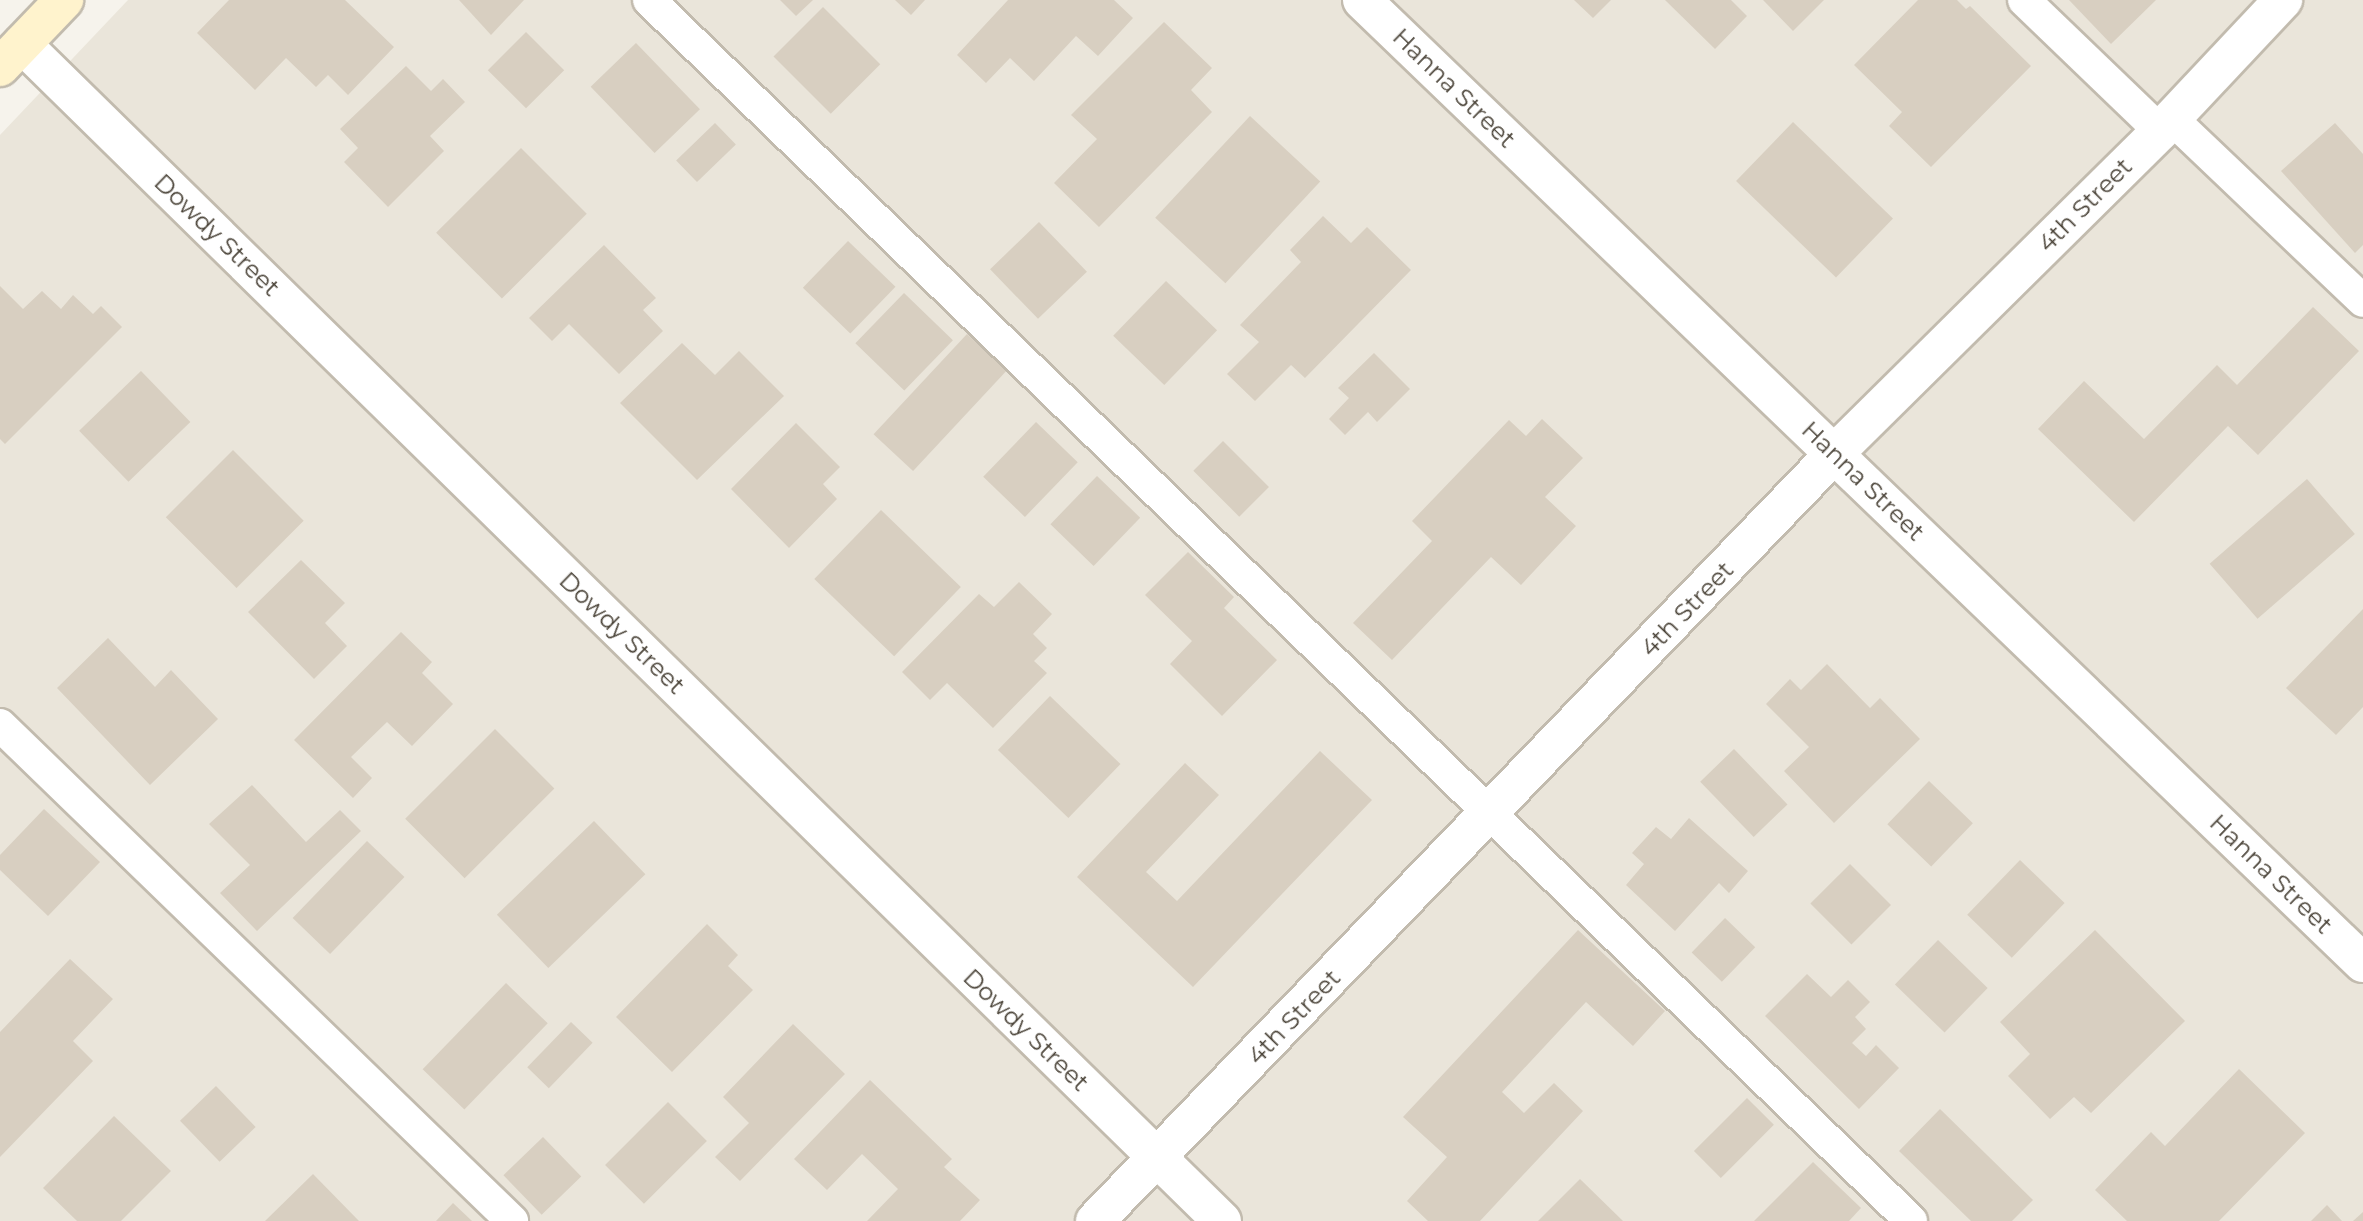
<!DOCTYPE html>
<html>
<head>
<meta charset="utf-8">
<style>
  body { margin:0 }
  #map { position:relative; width:2363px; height:1221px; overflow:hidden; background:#f6f3ec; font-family:Montserrat,sans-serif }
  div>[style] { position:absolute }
  .residential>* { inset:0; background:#eae5da }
  .building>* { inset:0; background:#d8cfc1; transform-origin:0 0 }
  .roads { filter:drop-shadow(2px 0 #c2bbae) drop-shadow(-2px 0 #c2bbae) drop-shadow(0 2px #c2bbae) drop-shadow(0 -2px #c2bbae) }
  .lane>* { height:32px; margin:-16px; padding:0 16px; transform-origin:16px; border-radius:16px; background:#fff }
  .street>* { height:38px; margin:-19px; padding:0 19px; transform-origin:19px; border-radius:19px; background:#fff }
  .secondary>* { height:38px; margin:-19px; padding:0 19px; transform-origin:19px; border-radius:19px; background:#fff3cd }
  span { translate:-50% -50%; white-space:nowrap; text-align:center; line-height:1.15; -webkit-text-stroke:5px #fff; paint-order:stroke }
  .street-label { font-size:24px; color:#4b4439 }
</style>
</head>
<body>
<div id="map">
  <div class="residential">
    <i style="clip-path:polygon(128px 0,2363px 0,2363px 1221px,0 1221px,0 135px)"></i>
  </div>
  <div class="building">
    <i style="clip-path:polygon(229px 0,345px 0,394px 47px,348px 95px,328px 75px,316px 87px,286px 58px,255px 90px,197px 33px)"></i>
    <i style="clip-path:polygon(459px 0,524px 0,491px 35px)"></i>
    <i style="clip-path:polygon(780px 0,813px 0,796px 16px)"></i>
    <i style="clip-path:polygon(895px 0,925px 0,911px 15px)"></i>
    <i style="clip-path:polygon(1008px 0,1114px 0,1133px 18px,1098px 56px,1076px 36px,1034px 81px,1010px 58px,986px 83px,957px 55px)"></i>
    <i style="clip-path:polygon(1574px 0,1611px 0,1593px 18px)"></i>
    <i style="clip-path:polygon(1665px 0,1731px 0,1747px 16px,1715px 49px)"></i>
    <i style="clip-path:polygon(1763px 0,1824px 0,1793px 31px)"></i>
    <i style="clip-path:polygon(1918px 0,1957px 0,1966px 9px,1970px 6px,2031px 66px,1931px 167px,1889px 126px,1902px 112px,1854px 65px)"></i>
    <i style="clip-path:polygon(2069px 0,2156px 0,2111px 44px)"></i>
    <i style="left:823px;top:7px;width:81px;height:70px;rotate:45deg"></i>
    <i style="clip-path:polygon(1164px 22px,1212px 68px,1191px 90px,1212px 112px,1099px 227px,1054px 183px,1097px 139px,1071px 115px)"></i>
    <i style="left:526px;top:32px;width:54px;height:54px;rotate:45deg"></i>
    <i style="left:636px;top:43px;width:92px;height:63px;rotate:46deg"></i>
    <i style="clip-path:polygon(406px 66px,431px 91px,443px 79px,465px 102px,430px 136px,444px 151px,388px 207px,344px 162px,358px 148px,340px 129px)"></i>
    <i style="left:1250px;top:116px;width:96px;height:139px;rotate:43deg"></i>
    <i style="left:1793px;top:122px;width:139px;height:82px;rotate:44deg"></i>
    <i style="left:715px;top:123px;width:30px;height:54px;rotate:46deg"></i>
    <i style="clip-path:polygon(2335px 123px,2363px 154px,2363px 245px,2355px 253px,2281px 171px)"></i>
    <i style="left:521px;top:148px;width:93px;height:120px;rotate:45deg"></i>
    <i style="clip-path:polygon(1323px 216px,1351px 243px,1367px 227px,1411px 270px,1305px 378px,1291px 365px,1255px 401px,1227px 374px,1259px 342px,1240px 325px,1301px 262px,1290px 250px)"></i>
    <i style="left:1039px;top:222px;width:69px;height:68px;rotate:46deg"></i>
    <i style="left:848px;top:241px;width:66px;height:65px;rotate:44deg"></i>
    <i style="clip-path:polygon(604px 245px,656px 298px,643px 310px,663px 331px,619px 374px,569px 324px,552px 341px,529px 318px)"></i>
    <i style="left:1166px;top:281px;width:71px;height:76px;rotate:44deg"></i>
    <i style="clip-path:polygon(0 286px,23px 309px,42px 291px,61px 309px,73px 295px,93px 314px,101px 306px,122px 327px,5px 444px,0 439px)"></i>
    <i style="left:904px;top:293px;width:68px;height:70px;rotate:44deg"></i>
    <i style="clip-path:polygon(2313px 307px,2359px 351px,2258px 455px,2228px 426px,2134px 522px,2038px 429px,2084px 381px,2144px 439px,2217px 365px,2237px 385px)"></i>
    <i style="left:967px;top:334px;width:54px;height:137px;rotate:43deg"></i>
    <i style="clip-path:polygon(682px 343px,715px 375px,739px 351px,784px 396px,697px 480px,620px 403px)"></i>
    <i style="clip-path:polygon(1374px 353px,1410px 389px,1377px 422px,1368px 412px,1345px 435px,1329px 419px,1349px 398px,1338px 388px)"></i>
    <i style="left:141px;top:371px;width:71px;height:86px;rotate:46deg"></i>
    <i style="clip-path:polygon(1542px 419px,1583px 458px,1545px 497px,1576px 526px,1521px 585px,1491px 557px,1392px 660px,1353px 623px,1432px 541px,1412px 521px,1509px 420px,1526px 436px)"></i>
    <i style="left:1036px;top:422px;width:58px;height:76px;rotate:44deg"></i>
    <i style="clip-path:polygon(796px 423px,840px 467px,823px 484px,837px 499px,789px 548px,731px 489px)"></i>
    <i style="left:1223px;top:441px;width:65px;height:42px;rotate:45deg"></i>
    <i style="left:233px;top:450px;width:100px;height:95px;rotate:45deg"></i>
    <i style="left:1097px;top:476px;width:60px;height:67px;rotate:44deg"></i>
    <i style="left:2307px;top:479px;width:73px;height:129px;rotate:49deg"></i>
    <i style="left:881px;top:510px;width:111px;height:96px;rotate:44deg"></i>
    <i style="clip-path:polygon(1188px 552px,1234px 597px,1224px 608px,1277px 660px,1222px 716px,1170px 664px,1192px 641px,1145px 595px)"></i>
    <i style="clip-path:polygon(301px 560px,345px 603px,325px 623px,347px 646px,314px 679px,248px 612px)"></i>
    <i style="clip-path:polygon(1019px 582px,1052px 614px,1033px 634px,1047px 648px,1034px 661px,1047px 673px,993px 728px,947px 683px,930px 700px,902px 672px,979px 594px,994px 607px)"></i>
    <i style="clip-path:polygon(2363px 609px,2363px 707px,2336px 735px,2286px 688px)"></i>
    <i style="clip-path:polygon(401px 632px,432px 662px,422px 673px,453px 704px,412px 746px,387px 722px,351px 757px,372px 778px,353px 798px,294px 740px)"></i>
    <i style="clip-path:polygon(108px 638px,155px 687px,171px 670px,218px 719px,150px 785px,57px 688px)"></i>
    <i style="clip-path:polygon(1827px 664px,1870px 708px,1880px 698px,1920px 739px,1834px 823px,1784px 771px,1809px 747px,1766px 704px,1790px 679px,1801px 690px)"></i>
    <i style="left:1050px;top:696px;width:98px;height:75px;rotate:44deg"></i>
    <i style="left:495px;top:729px;width:84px;height:127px;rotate:45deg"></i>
    <i style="left:1734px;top:749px;width:77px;height:47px;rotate:46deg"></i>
    <i style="clip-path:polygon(1320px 751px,1372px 800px,1193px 987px,1077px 877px,1185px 763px,1219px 795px,1146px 872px,1177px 901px)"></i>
    <i style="left:1929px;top:781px;width:61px;height:60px;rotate:44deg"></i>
    <i style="clip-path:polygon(252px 785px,306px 842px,340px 810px,361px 831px,257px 931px,220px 893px,250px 865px,209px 824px)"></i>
    <i style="clip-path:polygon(44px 809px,100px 862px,48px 916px,0 870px,0 855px)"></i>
    <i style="clip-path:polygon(1689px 818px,1748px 871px,1729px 893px,1719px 883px,1675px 931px,1626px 885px,1644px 864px,1632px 853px,1656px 827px,1671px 839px)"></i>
    <i style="left:594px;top:821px;width:74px;height:135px;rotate:46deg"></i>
    <i style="left:367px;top:841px;width:52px;height:107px;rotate:44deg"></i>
    <i style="left:2020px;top:860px;width:62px;height:76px;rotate:44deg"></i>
    <i style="left:1850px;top:864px;width:58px;height:56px;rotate:45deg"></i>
    <i style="left:1725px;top:918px;width:42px;height:48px;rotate:44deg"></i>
    <i style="clip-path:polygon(707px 924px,738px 955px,728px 966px,753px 990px,672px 1072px,616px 1017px)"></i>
    <i style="clip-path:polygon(1578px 930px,1665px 1011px,1633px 1046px,1586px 1002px,1502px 1092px,1524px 1113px,1554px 1083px,1583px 1111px,1480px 1221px,1428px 1221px,1407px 1201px,1447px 1157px,1403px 1117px)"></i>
    <i style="clip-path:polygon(2095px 930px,2185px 1021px,2091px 1113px,2074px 1097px,2050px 1119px,2008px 1076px,2030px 1054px,2000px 1022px)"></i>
    <i style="left:1938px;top:940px;width:69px;height:62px;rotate:44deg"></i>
    <i style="clip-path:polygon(70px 959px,113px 999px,73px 1041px,93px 1061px,0 1157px,0 1032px)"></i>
    <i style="clip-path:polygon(1807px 974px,1831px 997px,1848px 980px,1870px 1002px,1855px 1017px,1866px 1029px,1852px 1043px,1866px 1056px,1876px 1045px,1899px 1068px,1859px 1109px,1765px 1016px)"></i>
    <i style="left:506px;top:983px;width:58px;height:120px;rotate:44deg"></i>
    <i style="left:571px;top:1022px;width:30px;height:63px;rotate:44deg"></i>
    <i style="clip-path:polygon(793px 1024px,845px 1074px,740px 1181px,715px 1157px,749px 1123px,723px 1097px)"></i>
    <i style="clip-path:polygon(2239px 1069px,2305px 1133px,2219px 1221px,2127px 1221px,2095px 1190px,2151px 1132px,2165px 1146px)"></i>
    <i style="clip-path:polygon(870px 1080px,952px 1159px,944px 1167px,980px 1200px,960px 1221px,867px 1221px,898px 1189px,862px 1154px,827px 1190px,794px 1159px)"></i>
    <i style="left:216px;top:1086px;width:57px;height:50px;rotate:46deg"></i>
    <i style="left:1747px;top:1098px;width:38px;height:75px;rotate:45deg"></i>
    <i style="left:668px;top:1102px;width:55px;height:89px;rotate:45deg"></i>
    <i style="clip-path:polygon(1940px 1109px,2033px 1200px,2012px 1221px,1971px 1221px,1899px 1151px)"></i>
    <i style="clip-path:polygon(114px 1116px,171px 1171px,121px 1221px,77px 1221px,43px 1188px)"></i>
    <i style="left:543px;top:1137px;width:55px;height:55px;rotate:46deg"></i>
    <i style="clip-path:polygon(1813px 1162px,1861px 1208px,1849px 1221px,1754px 1221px)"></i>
    <i style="clip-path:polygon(313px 1174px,359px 1221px,265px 1221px)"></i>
    <i style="clip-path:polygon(1580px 1179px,1623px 1221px,1538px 1221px)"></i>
    <i style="clip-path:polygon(453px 1203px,472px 1221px,436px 1221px)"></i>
    <i style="clip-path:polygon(2327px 1205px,2342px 1221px,2311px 1221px)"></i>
    <i style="clip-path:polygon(2363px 1212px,2363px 1221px,2353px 1221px)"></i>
  </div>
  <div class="roads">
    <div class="lane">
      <i style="left:649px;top:0;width:1756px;rotate:44.05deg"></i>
      <i style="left:2024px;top:0;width:189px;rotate:43.9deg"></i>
      <i style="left:2171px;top:118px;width:265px;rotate:43.6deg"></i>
      <i style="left:0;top:725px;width:713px;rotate:44.09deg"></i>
    </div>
    <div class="street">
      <i style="left:1362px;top:0;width:1389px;rotate:43.89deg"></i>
      <i style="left:22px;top:44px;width:1681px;rotate:44.45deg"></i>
      <i style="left:1095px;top:1221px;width:1067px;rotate:-46.06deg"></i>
      <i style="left:1835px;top:453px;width:458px;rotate:-44.7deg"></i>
      <i style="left:2160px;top:131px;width:180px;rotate:-46.8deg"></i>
    </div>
    <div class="secondary">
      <i style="left:0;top:67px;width:93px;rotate:-46.3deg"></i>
    </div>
  </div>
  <div class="street-label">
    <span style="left:1454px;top:88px;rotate:44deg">Hanna Street</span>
    <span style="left:2085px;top:205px;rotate:-45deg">4th Street</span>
    <span style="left:217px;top:235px;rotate:44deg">Dowdy Street</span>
    <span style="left:1863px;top:481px;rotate:44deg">Hanna Street</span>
    <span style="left:1687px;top:609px;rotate:-46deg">4th Street</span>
    <span style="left:622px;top:633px;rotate:44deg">Dowdy Street</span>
    <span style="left:2271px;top:874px;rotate:44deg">Hanna Street</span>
    <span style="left:1294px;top:1017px;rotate:-46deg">4th Street</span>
    <span style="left:1026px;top:1030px;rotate:44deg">Dowdy Street</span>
  </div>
</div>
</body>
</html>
